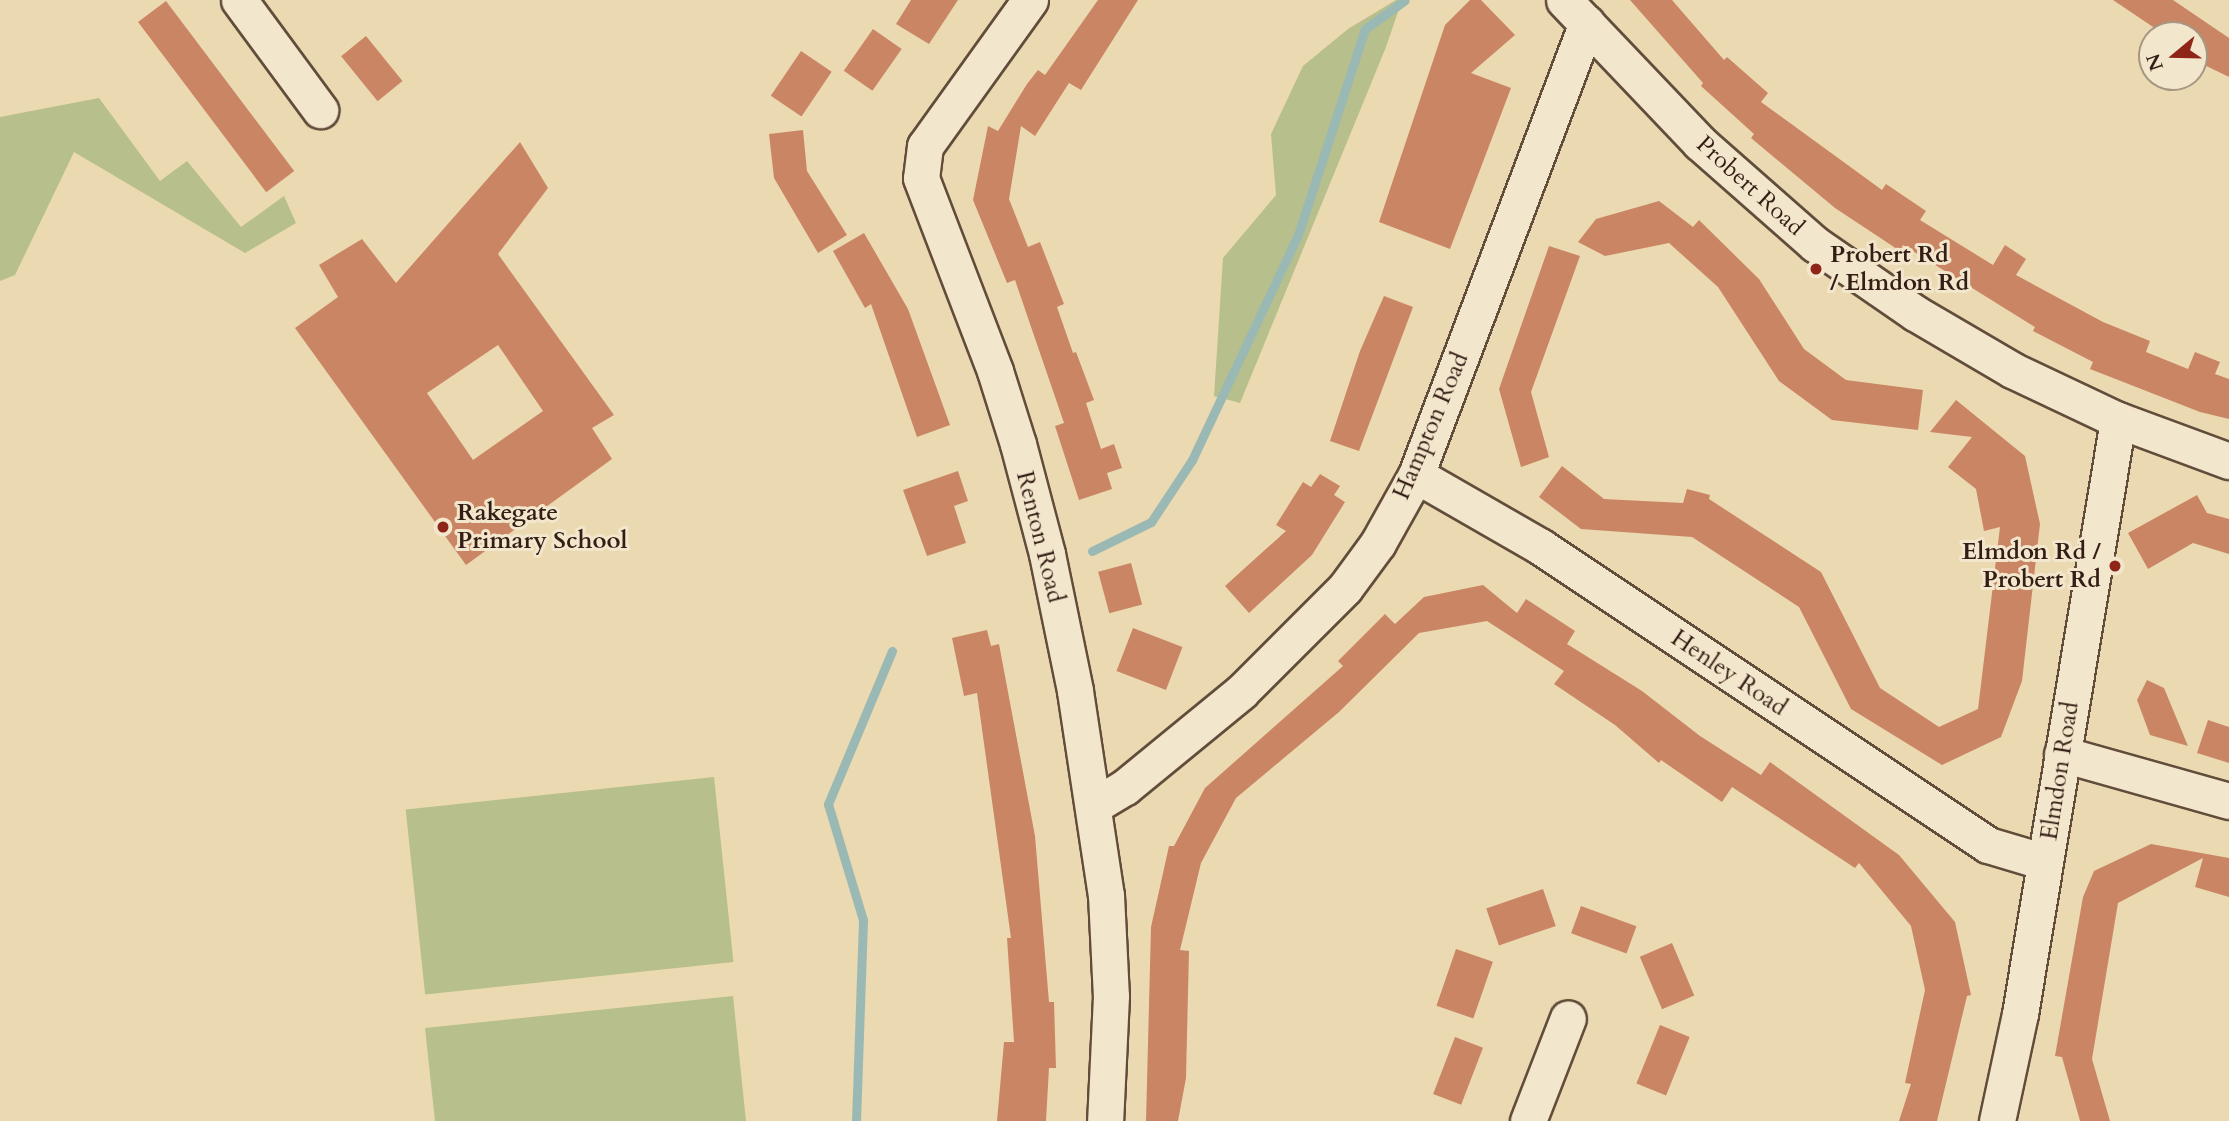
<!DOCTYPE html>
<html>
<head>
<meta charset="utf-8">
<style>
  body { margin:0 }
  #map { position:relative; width:2229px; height:1121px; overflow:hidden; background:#ebd9b1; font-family:Cardo,serif }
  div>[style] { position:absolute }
  .green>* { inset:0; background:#b7bf8c; transform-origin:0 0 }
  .stream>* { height:9px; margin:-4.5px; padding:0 4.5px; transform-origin:4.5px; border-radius:4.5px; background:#9bb9b4 }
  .building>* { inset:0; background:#ca8664; transform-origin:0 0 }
  .roads { filter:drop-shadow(2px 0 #624c3b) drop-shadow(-2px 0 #624c3b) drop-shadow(0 2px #624c3b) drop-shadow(0 -2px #624c3b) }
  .minor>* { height:35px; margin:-17.5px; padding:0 17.5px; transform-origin:17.5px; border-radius:17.5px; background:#f2e6cc }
  .dots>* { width:19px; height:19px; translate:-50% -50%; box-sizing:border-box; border:4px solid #f2e6cc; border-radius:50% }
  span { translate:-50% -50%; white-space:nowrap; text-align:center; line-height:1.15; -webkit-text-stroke:6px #f2e6cc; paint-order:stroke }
  .street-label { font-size:24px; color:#341d14 }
  .poi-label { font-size:24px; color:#341d14; font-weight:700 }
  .left { translate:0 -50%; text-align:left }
  .right { translate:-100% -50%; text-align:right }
  .north { position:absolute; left:2138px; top:21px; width:70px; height:70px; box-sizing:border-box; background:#f2e6cc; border:2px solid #a69682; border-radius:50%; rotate:251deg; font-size:19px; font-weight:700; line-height:28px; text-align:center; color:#341d14 }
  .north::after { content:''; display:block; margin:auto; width:24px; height:32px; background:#8f2418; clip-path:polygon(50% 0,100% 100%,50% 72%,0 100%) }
</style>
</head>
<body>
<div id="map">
  <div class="green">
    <i style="clip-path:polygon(1396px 0,1402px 0,1386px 47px,1240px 403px,1214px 396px,1223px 258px,1276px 195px,1271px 134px,1303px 66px,1348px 29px)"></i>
    <i style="clip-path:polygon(99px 98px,160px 181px,187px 161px,241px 227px,284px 196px,296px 223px,245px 253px,74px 152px,15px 275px,0 281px,0 117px)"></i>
    <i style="left:714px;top:777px;width:186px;height:310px;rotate:84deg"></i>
    <i style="clip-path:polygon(733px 996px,746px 1121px,435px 1121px,425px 1028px)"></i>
  </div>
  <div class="stream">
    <i style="left:1092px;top:551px;width:66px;rotate:-26.2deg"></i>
    <i style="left:1151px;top:522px;width:74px;rotate:-56.5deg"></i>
    <i style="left:1192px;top:460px;width:249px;rotate:-64.8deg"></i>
    <i style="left:1298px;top:235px;width:217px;rotate:-72deg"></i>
    <i style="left:1365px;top:29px;width:49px;rotate:-35.9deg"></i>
    <i style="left:856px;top:1121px;width:201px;rotate:-88deg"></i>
    <i style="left:863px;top:920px;width:121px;rotate:-106.8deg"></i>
    <i style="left:828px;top:804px;width:166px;rotate:-67.3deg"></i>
  </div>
  <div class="building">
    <i style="clip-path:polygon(911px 0,958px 0,929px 44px,896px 24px)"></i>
    <i style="clip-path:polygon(1098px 0,1138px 0,1081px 90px,1069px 83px,1035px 136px,1021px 126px,1009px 199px,1028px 247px,1040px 242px,1064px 304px,1057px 307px,1073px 353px,1076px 352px,1094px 400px,1086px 403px,1101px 449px,1114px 444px,1122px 468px,1107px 473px,1112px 489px,1079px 500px,1055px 426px,1064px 423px,1015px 280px,1007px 283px,973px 200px,988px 126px,998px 131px,1027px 84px,1038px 70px,1045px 75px)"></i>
    <i style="clip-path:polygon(1470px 0,1481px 0,1515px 35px,1471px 73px,1511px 88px,1450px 249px,1379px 222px,1445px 25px)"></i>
    <i style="clip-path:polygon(1630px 0,1672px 0,1724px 60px,1727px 57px,1768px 93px,1761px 102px,1882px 190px,1886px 184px,1926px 211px,1920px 220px,1993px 265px,2005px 245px,2026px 259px,2016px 275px,2103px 322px,2150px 341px,2146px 352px,2188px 369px,2195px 352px,2220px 362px,2215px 374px,2229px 379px,2229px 419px,2200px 412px,2090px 369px,2093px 362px,2033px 331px,2035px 327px,1903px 245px,1900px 251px,1835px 208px,1751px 138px,1754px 134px,1701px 86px,1703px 83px)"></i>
    <i style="clip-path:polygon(2113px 0,2173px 0,2229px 38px,2229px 77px,2194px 60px,2194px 35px,2165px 35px)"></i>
    <i style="left:166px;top:1px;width:213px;height:35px;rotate:53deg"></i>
    <i style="left:873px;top:29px;width:35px;height:51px;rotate:35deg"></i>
    <i style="left:366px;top:36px;width:58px;height:32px;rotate:51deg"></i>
    <i style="left:801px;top:51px;width:37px;height:54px;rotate:34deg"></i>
    <i style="clip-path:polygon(803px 130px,807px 171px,847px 235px,818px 253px,774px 178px,769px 134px)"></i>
    <i style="clip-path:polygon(evenodd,520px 142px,548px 188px,498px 254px,614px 415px,592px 428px,612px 459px,466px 565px,295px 328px,338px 297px,319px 265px,362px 239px,396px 283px,520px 142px,498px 345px,543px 411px,473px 460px,427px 393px,498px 345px)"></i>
    <i style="clip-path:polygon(1659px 201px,1693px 227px,1699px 220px,1759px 279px,1804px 349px,1846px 380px,1923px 390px,1918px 430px,1832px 420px,1779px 381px,1718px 287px,1669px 243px,1605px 256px,1578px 242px,1596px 219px)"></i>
    <i style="clip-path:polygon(864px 233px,908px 309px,950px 425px,917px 437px,871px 304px,865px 308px,833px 251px)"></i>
    <i style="clip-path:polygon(1549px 246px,1580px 256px,1531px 392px,1549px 457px,1521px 467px,1499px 389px)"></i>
    <i style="clip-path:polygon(1384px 296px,1413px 307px,1359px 451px,1330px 441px,1360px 351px)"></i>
    <i style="clip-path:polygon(1956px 400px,2025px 456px,2040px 524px,2022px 681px,2001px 737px,1942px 765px,1851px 709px,1799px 607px,1692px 537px,1581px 529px,1539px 497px,1562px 466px,1604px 499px,1683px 503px,1687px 489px,1710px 495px,1709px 499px,1821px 572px,1880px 688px,1939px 727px,1978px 709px,2000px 527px,1984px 531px,1976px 489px,1948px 467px,1972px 437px,1930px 432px)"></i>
    <i style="clip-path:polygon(958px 471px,968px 501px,954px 506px,966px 543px,927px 556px,903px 490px)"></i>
    <i style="clip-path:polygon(1320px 474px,1340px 486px,1334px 495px,1345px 502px,1312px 555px,1249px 613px,1225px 586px,1286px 531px,1276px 525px,1303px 482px,1311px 487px)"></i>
    <i style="clip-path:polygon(2197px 495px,2207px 513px,2229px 519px,2229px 554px,2193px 543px,2148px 569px,2128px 533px)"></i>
    <i style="left:1131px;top:563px;width:43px;height:34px;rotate:75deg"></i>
    <i style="clip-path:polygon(1483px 585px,1517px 613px,1526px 599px,1575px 631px,1567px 644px,1642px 691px,1700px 736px,1761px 775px,1770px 762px,1899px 855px,1955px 922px,1971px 995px,1967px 996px,1937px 1121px,1899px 1121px,1911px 1084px,1905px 1083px,1925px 990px,1911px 926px,1859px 863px,1855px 868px,1732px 787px,1722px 802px,1661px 760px,1659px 763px,1615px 725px,1554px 684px,1564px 671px,1487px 621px,1419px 633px,1339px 712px,1236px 798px,1201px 863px,1180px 950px,1189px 951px,1186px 1078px,1178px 1121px,1146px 1121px,1151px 927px,1169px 846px,1174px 846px,1205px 788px,1343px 666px,1338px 661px,1385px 614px,1395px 624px,1424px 597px)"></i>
    <i style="left:1133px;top:628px;width:53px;height:46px;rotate:21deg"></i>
    <i style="clip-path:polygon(987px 630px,991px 646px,999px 644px,1035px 836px,1049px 1002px,1054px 1002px,1056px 1068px,1049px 1068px,1046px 1121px,997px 1121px,1004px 1042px,1014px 1042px,1007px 938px,1011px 938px,977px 693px,964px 696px,952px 638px)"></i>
    <i style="clip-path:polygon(2147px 680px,2164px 688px,2188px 746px,2150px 735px,2137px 700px)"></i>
    <i style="clip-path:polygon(2208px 720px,2229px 727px,2229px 763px,2197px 753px)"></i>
    <i style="clip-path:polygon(2151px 844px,2229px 858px,2229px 897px,2195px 887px,2203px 858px,2118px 903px,2092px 1059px,2110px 1121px,2080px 1121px,2062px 1057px,2055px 1056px,2083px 897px,2094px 871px)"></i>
    <i style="left:1543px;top:889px;width:39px;height:60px;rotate:71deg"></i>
    <i style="left:1581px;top:906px;width:59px;height:29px;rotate:20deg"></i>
    <i style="left:1672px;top:943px;width:57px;height:35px;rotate:67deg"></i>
    <i style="left:1456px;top:949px;width:39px;height:60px;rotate:19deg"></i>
    <i style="left:1660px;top:1025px;width:32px;height:63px;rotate:22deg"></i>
    <i style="left:1455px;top:1037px;width:30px;height:61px;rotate:21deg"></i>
  </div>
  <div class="roads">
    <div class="minor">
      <i style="left:239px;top:0;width:137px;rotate:53.6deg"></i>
      <i style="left:1030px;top:0;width:180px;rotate:125.7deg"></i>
      <i style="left:925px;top:146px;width:32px;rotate:97deg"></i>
      <i style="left:921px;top:178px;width:207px;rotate:69deg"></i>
      <i style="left:995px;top:371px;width:77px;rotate:72.5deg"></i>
      <i style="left:1018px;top:444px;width:114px;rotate:75.2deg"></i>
      <i style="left:1047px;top:554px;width:140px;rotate:78.4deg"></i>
      <i style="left:1075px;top:691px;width:206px;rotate:81.4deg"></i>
      <i style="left:1106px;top:895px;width:101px;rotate:87.2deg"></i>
      <i style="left:1111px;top:996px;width:125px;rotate:92.7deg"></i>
      <i style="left:1564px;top:0;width:197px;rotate:46.4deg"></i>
      <i style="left:1700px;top:143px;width:153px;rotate:41.3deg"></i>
      <i style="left:1815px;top:244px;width:121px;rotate:34.6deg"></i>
      <i style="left:1915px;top:313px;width:113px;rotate:30.4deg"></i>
      <i style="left:2012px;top:370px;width:117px;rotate:25.3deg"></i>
      <i style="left:2118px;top:420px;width:118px;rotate:20.3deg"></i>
      <i style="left:1416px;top:475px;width:144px;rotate:29.9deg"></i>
      <i style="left:1541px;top:547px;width:537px;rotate:33.69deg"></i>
      <i style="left:1988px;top:845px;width:59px;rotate:16.6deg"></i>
      <i style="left:2062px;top:754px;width:173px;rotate:15.7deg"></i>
      <i style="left:1095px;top:805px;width:35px;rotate:-31deg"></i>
      <i style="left:1125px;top:787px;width:150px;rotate:-39.3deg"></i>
      <i style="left:1241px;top:692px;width:147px;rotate:-45deg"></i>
      <i style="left:1345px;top:588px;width:56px;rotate:-53.7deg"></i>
      <i style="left:1378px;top:543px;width:78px;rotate:-60.8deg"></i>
      <i style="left:1416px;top:475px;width:483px;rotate:-69.3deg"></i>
      <i style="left:1528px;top:1121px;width:110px;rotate:-68.8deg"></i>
      <i style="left:1997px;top:1121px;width:109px;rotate:-77.9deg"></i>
      <i style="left:2020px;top:1014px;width:602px;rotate:-80.63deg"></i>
    </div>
  </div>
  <div class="dots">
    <i style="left:1816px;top:269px;background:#8f2418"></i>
    <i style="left:443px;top:527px;background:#8f2418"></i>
    <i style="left:2115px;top:566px;background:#8f2418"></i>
  </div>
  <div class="street-label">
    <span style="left:1750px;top:186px;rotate:42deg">Probert Road</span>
    <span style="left:1431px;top:426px;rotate:-67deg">Hampton Road</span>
    <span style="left:1040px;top:537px;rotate:76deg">Renton Road</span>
    <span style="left:1729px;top:673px;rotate:34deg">Henley Road</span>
    <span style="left:2060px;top:771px;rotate:-81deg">Elmdon Road</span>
  </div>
  <div class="poi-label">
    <span class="left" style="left:1830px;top:269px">Probert Rd<br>/ Elmdon Rd</span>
    <span class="left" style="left:457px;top:527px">Rakegate<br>Primary School</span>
    <span class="right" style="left:2101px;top:566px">Elmdon Rd /<br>Probert Rd</span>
  </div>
  <div class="north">N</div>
</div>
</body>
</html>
